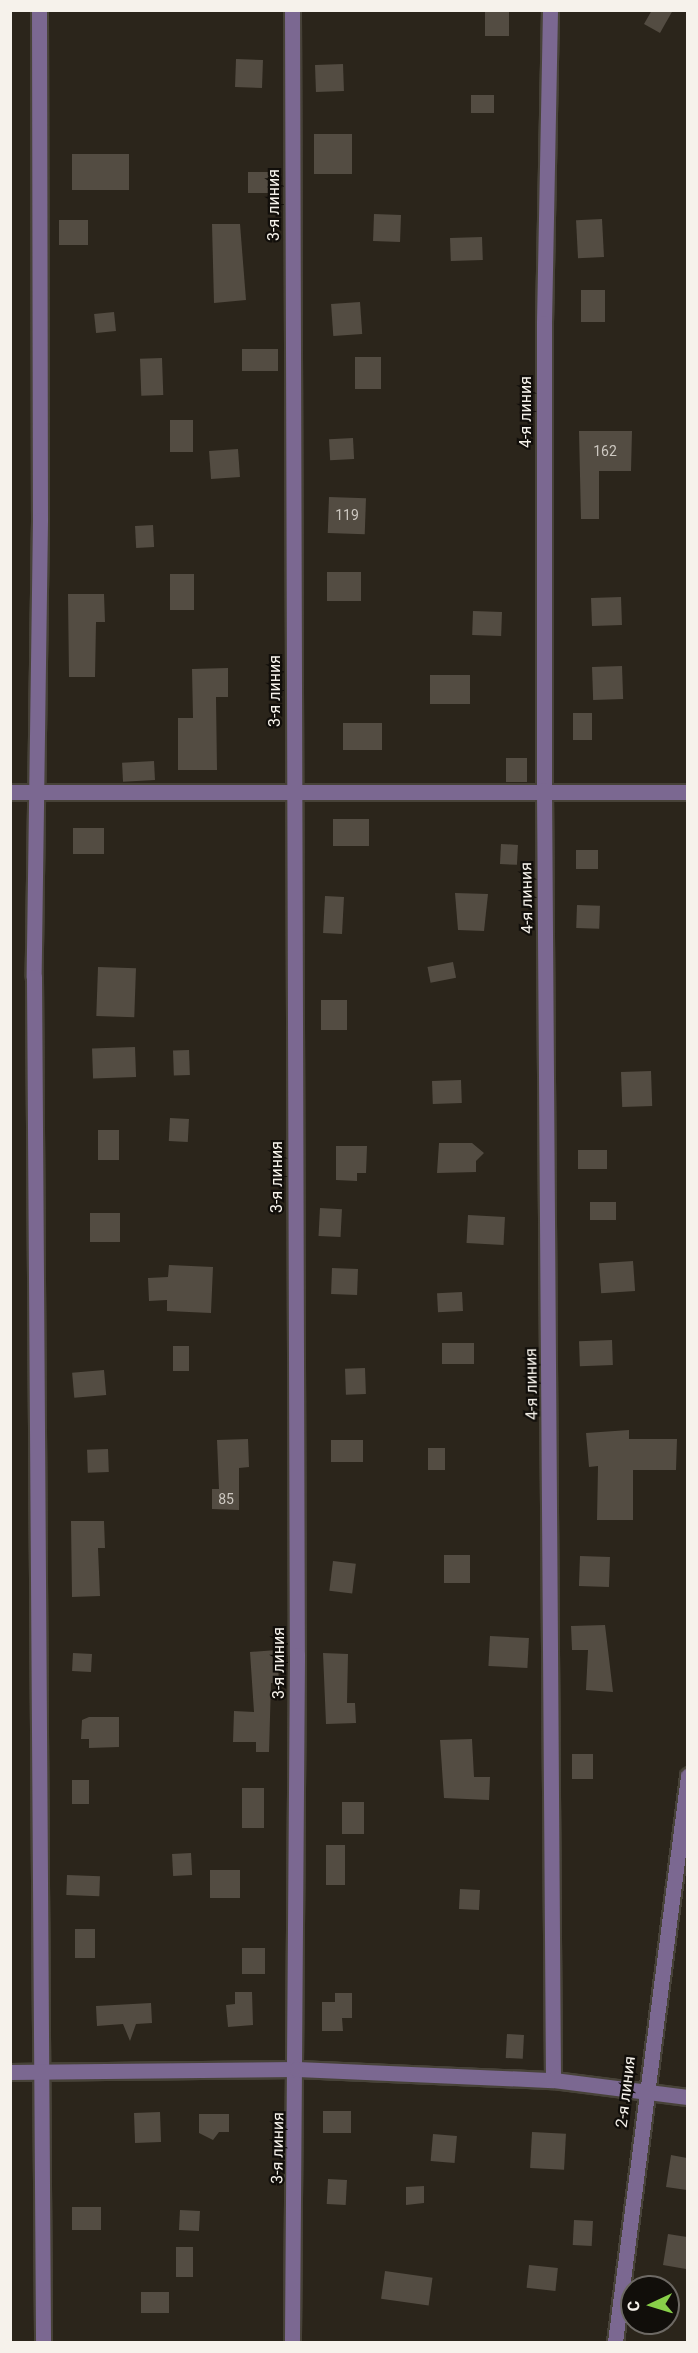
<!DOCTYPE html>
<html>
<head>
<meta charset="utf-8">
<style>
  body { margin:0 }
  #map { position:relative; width:698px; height:2353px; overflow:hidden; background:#2b251b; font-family:Roboto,sans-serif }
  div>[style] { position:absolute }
  .building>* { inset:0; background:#534c42; transform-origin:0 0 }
  .roads { filter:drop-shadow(2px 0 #474238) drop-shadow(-2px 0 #474238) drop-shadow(0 2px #474238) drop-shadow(0 -2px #474238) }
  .minor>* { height:15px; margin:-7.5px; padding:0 7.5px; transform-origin:7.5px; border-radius:7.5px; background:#7b6891 }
  .tertiary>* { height:15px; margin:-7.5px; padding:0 7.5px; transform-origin:7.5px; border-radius:7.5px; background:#7b6891 }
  span { translate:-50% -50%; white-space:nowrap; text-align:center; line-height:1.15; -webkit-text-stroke:4.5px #110e0a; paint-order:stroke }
  .number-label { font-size:14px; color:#cdc8c1 }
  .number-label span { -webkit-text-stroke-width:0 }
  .street-label { font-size:16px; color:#f6f2eb }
  .frame { position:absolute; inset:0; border:12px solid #f6f2eb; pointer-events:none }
  .north { position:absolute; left:620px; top:2275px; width:60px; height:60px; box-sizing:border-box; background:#110e0a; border:2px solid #6d6964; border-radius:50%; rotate:266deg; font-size:16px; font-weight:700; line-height:24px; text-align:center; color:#f6f2eb }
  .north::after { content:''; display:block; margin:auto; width:21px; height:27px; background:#88cf49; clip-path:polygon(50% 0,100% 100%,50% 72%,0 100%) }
</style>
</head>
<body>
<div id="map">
  <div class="building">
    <i style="left:485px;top:10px;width:24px;height:26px"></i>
    <i style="clip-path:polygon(652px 10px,673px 10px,660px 33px,644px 24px)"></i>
    <i style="left:236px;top:59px;width:27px;height:28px;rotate:2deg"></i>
    <i style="left:343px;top:64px;width:27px;height:28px;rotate:88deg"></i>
    <i style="left:471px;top:95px;width:23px;height:18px"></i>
    <i style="left:314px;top:134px;width:38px;height:40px"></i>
    <i style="left:72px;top:154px;width:57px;height:36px"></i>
    <i style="left:248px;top:172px;width:22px;height:21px"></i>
    <i style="left:374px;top:214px;width:27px;height:27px;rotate:2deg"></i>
    <i style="left:602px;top:219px;width:38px;height:26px;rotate:87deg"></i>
    <i style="left:59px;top:220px;width:29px;height:25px"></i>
    <i style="clip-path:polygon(212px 224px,240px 224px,246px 300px,214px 303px)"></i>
    <i style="left:482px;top:237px;width:23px;height:32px;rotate:88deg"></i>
    <i style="left:581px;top:290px;width:24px;height:32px"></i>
    <i style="left:360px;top:302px;width:32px;height:29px;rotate:86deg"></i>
    <i style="left:114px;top:312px;width:19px;height:20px;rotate:84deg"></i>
    <i style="left:242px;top:349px;width:36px;height:22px"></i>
    <i style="left:355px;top:357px;width:26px;height:32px"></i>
    <i style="left:162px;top:358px;width:37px;height:22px;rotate:88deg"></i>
    <i style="left:170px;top:420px;width:23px;height:32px"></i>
    <i style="clip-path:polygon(579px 431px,632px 431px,631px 471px,599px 471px,599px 519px,581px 519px)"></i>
    <i style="left:353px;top:438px;width:21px;height:24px;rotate:87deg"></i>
    <i style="left:238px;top:449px;width:28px;height:29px;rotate:86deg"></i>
    <i style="left:329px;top:497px;width:37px;height:36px;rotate:2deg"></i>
    <i style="left:153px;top:525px;width:22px;height:18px;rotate:87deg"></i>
    <i style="left:327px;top:572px;width:34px;height:29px"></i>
    <i style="left:170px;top:574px;width:24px;height:36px"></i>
    <i style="clip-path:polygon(68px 594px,104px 594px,105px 622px,96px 622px,95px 677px,69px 677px)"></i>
    <i style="left:621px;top:597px;width:28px;height:30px;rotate:88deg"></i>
    <i style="left:473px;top:611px;width:29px;height:24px;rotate:2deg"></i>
    <i style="left:622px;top:666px;width:33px;height:30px;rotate:88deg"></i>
    <i style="clip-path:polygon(228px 668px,228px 697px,216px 697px,217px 770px,178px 770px,178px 718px,193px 718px,192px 669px)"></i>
    <i style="left:430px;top:675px;width:40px;height:29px"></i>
    <i style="left:573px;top:713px;width:19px;height:27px"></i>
    <i style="left:343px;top:723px;width:39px;height:27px"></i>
    <i style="left:506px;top:758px;width:21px;height:24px"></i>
    <i style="left:154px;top:761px;width:19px;height:32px;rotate:87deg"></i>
    <i style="left:333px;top:819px;width:36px;height:27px"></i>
    <i style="left:104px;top:828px;width:26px;height:31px;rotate:90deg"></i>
    <i style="left:501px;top:844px;width:17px;height:20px;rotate:3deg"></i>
    <i style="left:576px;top:850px;width:22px;height:19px"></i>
    <i style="clip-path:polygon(455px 893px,488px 894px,484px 931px,458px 930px)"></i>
    <i style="left:325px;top:896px;width:19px;height:37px;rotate:3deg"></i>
    <i style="left:577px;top:905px;width:23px;height:23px;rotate:2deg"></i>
    <i style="left:453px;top:962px;width:16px;height:26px;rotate:79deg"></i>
    <i style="left:98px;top:967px;width:38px;height:49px;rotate:2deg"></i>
    <i style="left:321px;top:1000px;width:26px;height:30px"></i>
    <i style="left:135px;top:1047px;width:30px;height:43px;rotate:88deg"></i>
    <i style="left:189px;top:1050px;width:25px;height:16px;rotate:88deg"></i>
    <i style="left:651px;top:1071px;width:35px;height:30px;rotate:88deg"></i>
    <i style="left:461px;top:1080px;width:23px;height:29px;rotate:88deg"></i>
    <i style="left:170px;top:1118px;width:19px;height:23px;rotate:3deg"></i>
    <i style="left:98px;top:1130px;width:21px;height:30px"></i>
    <i style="clip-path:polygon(439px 1143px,472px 1143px,484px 1153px,476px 1161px,476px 1172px,437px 1173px)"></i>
    <i style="clip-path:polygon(336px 1146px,367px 1146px,366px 1173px,357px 1173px,357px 1181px,336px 1180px)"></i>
    <i style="left:578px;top:1150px;width:29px;height:19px"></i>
    <i style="left:590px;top:1202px;width:26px;height:18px"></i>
    <i style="left:320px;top:1208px;width:22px;height:28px;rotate:3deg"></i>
    <i style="left:120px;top:1213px;width:29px;height:30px;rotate:90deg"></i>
    <i style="left:468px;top:1215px;width:37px;height:28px;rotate:3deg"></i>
    <i style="left:633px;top:1261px;width:30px;height:34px;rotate:86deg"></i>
    <i style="clip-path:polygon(169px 1265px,213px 1267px,211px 1313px,167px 1311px,167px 1300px,149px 1301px,148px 1278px,168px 1277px)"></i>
    <i style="left:332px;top:1268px;width:26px;height:26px;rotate:2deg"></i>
    <i style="left:462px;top:1292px;width:19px;height:25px;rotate:87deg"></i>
    <i style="left:612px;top:1340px;width:25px;height:33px;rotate:88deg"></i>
    <i style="left:474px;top:1343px;width:21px;height:32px;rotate:90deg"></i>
    <i style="left:173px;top:1346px;width:16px;height:25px"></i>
    <i style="left:365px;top:1368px;width:26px;height:20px;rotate:88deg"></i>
    <i style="left:104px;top:1370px;width:25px;height:32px;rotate:85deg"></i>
    <i style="clip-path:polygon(629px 1430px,629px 1439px,677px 1439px,676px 1470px,633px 1470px,633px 1520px,597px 1520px,598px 1466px,589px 1467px,586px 1433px)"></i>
    <i style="clip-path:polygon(248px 1439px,249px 1467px,239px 1468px,239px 1510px,212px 1509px,212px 1489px,219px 1489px,217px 1440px)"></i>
    <i style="left:331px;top:1440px;width:32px;height:22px"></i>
    <i style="left:428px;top:1448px;width:17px;height:22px"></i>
    <i style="left:108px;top:1449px;width:23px;height:21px;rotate:88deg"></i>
    <i style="clip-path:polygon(71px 1521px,104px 1521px,105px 1548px,98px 1548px,100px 1596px,72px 1597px)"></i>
    <i style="left:444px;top:1555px;width:26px;height:28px"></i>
    <i style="left:580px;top:1556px;width:30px;height:30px;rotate:2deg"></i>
    <i style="left:333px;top:1561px;width:23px;height:30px;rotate:7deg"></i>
    <i style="clip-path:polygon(605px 1625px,613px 1692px,586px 1690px,588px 1650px,572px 1650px,571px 1626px)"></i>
    <i style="left:490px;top:1636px;width:39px;height:30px;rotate:3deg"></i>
    <i style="clip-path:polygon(277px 1650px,279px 1682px,271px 1683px,269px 1752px,256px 1752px,256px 1742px,233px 1742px,234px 1711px,254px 1712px,250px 1652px)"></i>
    <i style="left:73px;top:1653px;width:19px;height:18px;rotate:3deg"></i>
    <i style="clip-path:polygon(323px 1653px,348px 1654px,347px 1703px,355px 1703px,356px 1723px,326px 1724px)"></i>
    <i style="clip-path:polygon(89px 1717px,119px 1717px,119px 1747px,89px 1748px,89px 1739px,81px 1739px,82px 1720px)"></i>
    <i style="clip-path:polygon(472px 1739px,474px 1777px,490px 1777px,489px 1800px,444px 1798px,440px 1740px)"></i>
    <i style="left:572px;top:1754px;width:21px;height:25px"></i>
    <i style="left:72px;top:1780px;width:17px;height:24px"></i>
    <i style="left:264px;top:1788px;width:40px;height:22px;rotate:90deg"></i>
    <i style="left:342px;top:1802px;width:22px;height:32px"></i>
    <i style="left:326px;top:1845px;width:19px;height:40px"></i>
    <i style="left:191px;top:1853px;width:22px;height:19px;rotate:87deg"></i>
    <i style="left:210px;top:1870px;width:30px;height:28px"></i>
    <i style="left:67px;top:1875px;width:33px;height:20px;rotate:2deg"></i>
    <i style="left:460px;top:1889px;width:20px;height:20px;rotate:3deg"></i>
    <i style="left:75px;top:1929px;width:20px;height:29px"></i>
    <i style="left:242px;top:1948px;width:23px;height:26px"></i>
    <i style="clip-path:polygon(235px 1992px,252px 1992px,253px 2025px,228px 2027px,226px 2005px,235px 2004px)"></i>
    <i style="clip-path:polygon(335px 1993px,352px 1993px,352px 2018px,342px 2018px,343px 2031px,322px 2031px,322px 2002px,335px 2002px)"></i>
    <i style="clip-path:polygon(151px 2003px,152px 2023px,136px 2024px,130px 2041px,123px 2024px,97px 2026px,96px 2006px)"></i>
    <i style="left:507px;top:2034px;width:17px;height:24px;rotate:3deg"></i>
    <i style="left:323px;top:2111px;width:28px;height:22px"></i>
    <i style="left:160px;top:2112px;width:30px;height:26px;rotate:88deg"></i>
    <i style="clip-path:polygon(199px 2114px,229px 2114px,229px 2132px,219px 2132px,213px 2140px,199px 2133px)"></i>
    <i style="left:532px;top:2132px;width:34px;height:36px;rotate:3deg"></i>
    <i style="left:433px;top:2134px;width:24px;height:27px;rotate:5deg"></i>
    <i style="clip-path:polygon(671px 2155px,687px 2158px,687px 2190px,666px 2187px)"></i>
    <i style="left:328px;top:2179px;width:19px;height:25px;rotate:3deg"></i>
    <i style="clip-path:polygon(424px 2186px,424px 2203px,406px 2205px,406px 2187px)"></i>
    <i style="left:101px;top:2207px;width:23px;height:29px;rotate:90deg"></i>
    <i style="left:180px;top:2210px;width:20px;height:20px;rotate:3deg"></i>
    <i style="left:574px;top:2220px;width:19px;height:25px;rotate:3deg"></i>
    <i style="clip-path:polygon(668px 2234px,687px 2237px,686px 2269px,663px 2265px)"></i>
    <i style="left:176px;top:2247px;width:17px;height:30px"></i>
    <i style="left:529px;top:2265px;width:29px;height:23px;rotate:6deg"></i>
    <i style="left:385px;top:2271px;width:48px;height:28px;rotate:8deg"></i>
    <i style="left:169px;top:2292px;width:21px;height:28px;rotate:90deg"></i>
  </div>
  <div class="roads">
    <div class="minor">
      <i style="left:39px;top:10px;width:510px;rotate:89.89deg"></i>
      <i style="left:40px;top:520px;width:457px;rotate:90.8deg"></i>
      <i style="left:34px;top:977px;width:1365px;rotate:89.62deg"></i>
      <i style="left:292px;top:10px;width:1645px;rotate:89.83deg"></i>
      <i style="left:297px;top:1655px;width:687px;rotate:90.42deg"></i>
      <i style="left:550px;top:10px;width:313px;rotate:91.1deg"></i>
      <i style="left:544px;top:323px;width:467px;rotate:90deg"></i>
      <i style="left:544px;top:790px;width:1290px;rotate:89.6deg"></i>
      <i style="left:10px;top:2072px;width:287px;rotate:-0.6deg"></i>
      <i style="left:297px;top:2069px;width:256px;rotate:2.5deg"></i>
      <i style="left:553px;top:2080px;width:136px;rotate:7.2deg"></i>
      <i style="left:615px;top:2342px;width:571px;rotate:-82.65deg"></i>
    </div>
    <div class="tertiary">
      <i style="left:10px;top:792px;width:678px"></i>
    </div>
  </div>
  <div class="number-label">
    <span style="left:605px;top:451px">162</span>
    <span style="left:347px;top:515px">119</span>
    <span style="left:226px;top:1499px">85</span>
  </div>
  <div class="street-label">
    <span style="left:274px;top:205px;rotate:-90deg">3-я линия</span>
    <span style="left:526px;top:412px;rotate:-90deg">4-я линия</span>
    <span style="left:275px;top:691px;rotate:-90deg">3-я линия</span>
    <span style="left:527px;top:898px;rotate:-91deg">4-я линия</span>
    <span style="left:277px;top:1177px;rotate:-90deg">3-я линия</span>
    <span style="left:532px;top:1384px;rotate:-91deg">4-я линия</span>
    <span style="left:279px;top:1663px;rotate:-90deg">3-я линия</span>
    <span style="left:626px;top:2092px;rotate:-83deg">2-я линия</span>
    <span style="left:278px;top:2148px;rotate:-89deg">3-я линия</span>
  </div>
  <div class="frame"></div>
  <div class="north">С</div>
</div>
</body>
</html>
